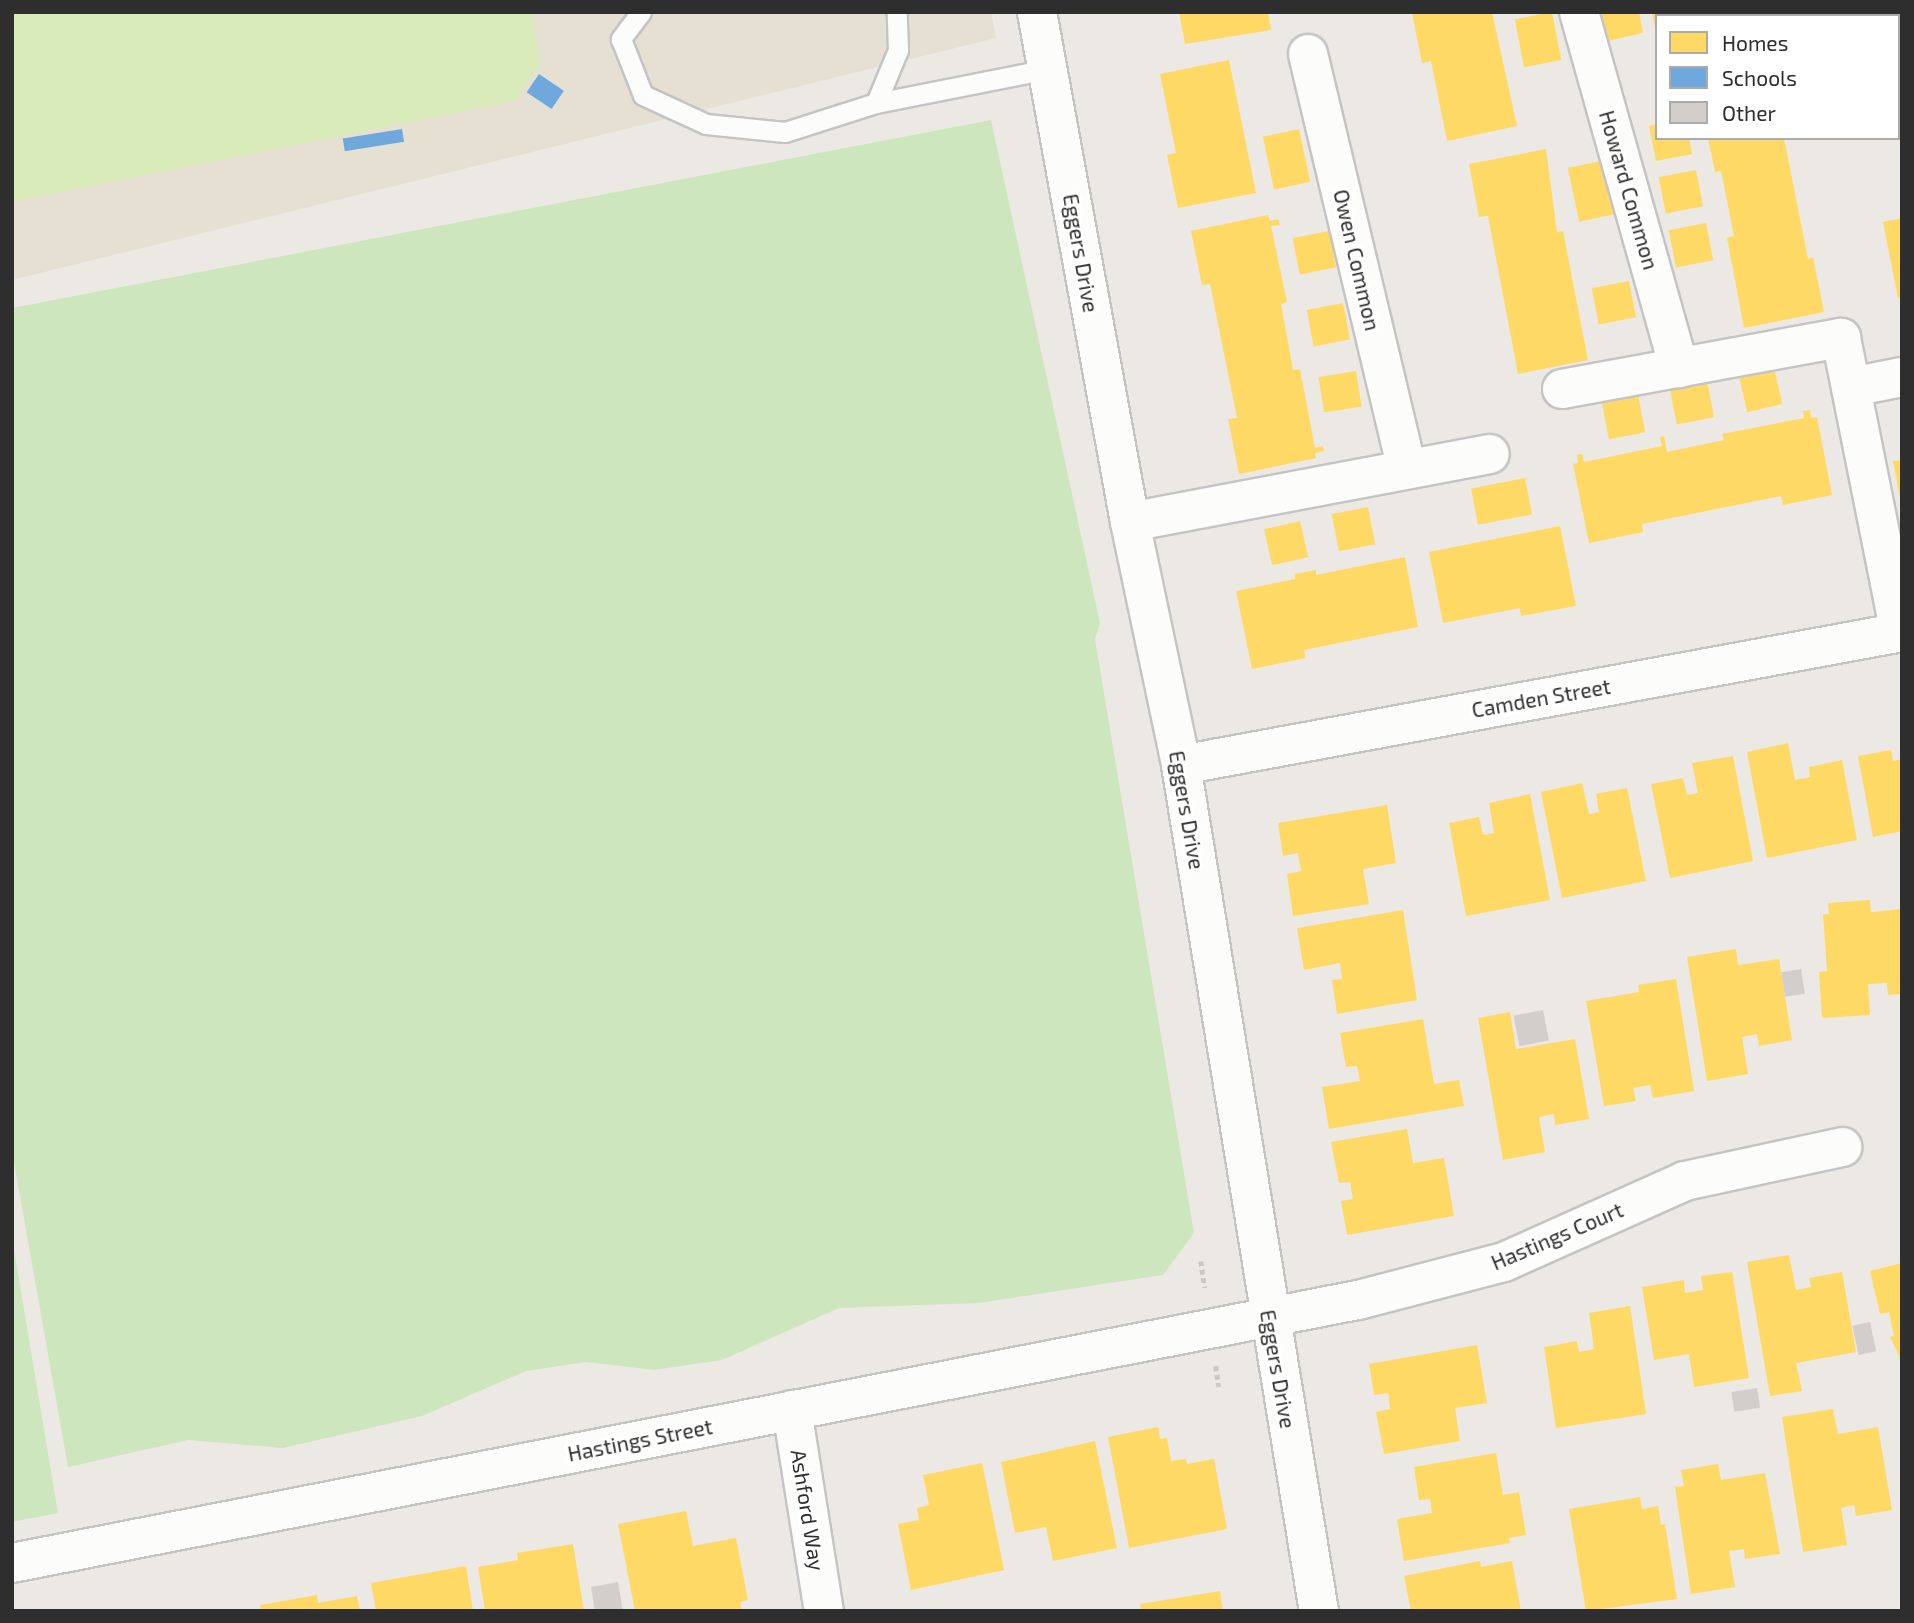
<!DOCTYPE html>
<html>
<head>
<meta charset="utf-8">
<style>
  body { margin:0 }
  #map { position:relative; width:1914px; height:1623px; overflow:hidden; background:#ece8e4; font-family:"Exo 2",sans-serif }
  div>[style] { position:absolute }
  .education>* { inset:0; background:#e6e0d3 }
  .green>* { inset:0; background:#cee6be }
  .pitch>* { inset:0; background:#d9eabb }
  .homes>* { inset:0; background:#ffd966; transform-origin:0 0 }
  .schools>* { inset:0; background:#6fa8dc; transform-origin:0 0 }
  .building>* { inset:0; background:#d1cecb; transform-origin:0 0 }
  .path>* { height:4.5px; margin-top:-2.25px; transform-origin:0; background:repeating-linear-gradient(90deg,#c9c9c8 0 5px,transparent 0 8.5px) }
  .roads { filter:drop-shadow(2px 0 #c5c4c5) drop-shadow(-2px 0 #c5c4c5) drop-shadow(0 2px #c5c4c5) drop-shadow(0 -2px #c5c4c5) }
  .lane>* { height:19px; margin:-9.5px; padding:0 9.5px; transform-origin:9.5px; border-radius:9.5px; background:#fcfcfb }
  .street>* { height:38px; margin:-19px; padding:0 19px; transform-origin:19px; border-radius:19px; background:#fcfcfb }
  span { translate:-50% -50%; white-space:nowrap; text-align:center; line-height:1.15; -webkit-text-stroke:7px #fff; paint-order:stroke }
  .street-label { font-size:21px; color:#2e2e2e }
  .frame { position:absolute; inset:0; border:14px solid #2e2e2e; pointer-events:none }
  .legend { position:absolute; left:1655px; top:14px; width:245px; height:126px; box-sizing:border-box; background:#fff; border:2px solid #ababab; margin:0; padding:9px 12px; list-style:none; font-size:21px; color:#2e2e2e }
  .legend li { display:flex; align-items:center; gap:14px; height:35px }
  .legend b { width:35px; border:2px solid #ababab }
</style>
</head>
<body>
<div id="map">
  <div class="education">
    <i style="clip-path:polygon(12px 12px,991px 12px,996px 38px,12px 280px)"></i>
  </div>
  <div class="green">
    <i style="clip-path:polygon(991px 120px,1100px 623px,1095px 639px,1194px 1233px,1163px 1275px,979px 1303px,839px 1308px,722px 1360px,654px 1370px,586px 1362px,526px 1371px,422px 1416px,283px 1448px,188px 1440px,68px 1467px,12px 1151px,12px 308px)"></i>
    <i style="clip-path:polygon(12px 1237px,58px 1513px,12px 1522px)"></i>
  </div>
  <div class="pitch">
    <i style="clip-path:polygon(12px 12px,532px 12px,540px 62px,515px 101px,12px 202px)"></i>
  </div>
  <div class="homes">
    <i style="clip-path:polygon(1179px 12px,1268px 12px,1271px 30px,1185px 44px)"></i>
    <i style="clip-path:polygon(1492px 12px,1517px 126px,1447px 141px,1431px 61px,1422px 63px,1412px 13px)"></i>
    <i style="left:1552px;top:12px;width:49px;height:38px;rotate:79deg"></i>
    <i style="clip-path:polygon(1601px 12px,1639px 12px,1643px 33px,1607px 41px)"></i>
    <i style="clip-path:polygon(1652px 12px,1736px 12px,1736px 16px,1657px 16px,1655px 28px)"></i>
    <i style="clip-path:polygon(1229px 60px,1256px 193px,1178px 208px,1167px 155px,1176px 153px,1160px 74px)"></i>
    <i style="clip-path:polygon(1657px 124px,1657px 138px,1689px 138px,1692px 154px,1656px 161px,1649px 126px)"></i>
    <i style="left:1299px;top:129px;width:54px;height:37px;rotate:78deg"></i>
    <i style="clip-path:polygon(1708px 138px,1784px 138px,1808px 259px,1813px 257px,1824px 312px,1744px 328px,1727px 238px,1734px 236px,1721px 171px,1715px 172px)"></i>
    <i style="clip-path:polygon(1546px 149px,1557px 232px,1563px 231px,1588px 360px,1518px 374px,1488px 216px,1479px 217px,1469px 164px)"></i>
    <i style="left:1605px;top:160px;width:55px;height:38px;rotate:78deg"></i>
    <i style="left:1696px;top:170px;width:37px;height:38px;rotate:79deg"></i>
    <i style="clip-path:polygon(1268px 215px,1270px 221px,1278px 219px,1280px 225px,1271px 226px,1287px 302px,1281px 304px,1293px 370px,1300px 369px,1315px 448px,1323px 446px,1324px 451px,1315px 453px,1316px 458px,1239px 474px,1228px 419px,1237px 418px,1210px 284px,1202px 285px,1191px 231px)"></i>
    <i style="clip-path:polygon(1902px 218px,1902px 297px,1898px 298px,1883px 222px)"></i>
    <i style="left:1706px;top:223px;width:38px;height:38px;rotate:79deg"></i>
    <i style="left:1329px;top:231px;width:37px;height:37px;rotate:79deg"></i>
    <i style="left:1629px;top:281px;width:37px;height:38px;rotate:79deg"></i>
    <i style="left:1343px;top:303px;width:37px;height:37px;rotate:79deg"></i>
    <i style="left:1774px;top:368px;width:37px;height:36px;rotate:77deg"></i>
    <i style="left:1356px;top:371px;width:36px;height:38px;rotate:81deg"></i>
    <i style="left:1707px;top:381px;width:37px;height:38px;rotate:79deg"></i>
    <i style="left:1638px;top:395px;width:38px;height:37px;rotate:79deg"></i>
    <i style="clip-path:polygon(1810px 410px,1811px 418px,1817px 417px,1832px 495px,1783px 505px,1781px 496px,1642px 524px,1643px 532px,1589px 543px,1573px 464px,1578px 463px,1577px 455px,1582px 454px,1584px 462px,1662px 446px,1660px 437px,1664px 436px,1667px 452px,1724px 440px,1722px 434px,1804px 418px,1803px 411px)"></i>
    <i style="clip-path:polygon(1902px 460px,1902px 497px,1900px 498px,1893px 461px)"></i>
    <i style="left:1525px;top:478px;width:37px;height:55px;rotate:79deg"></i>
    <i style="left:1368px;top:507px;width:38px;height:37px;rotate:79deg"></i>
    <i style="left:1300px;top:521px;width:37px;height:37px;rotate:77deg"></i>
    <i style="clip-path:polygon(1560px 526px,1576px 606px,1521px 616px,1520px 608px,1443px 623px,1429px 552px)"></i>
    <i style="clip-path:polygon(1405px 557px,1418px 627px,1304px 650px,1306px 658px,1252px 669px,1236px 591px,1295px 579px,1294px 574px,1316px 570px,1316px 575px)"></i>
    <i style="clip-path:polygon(1788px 743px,1795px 780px,1810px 777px,1809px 767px,1842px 760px,1857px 840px,1767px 858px,1747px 752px)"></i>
    <i style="clip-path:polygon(1891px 750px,1893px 761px,1902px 759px,1902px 831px,1873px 837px,1858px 756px)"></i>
    <i style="clip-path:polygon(1733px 756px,1753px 861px,1670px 878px,1651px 784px,1683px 778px,1687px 795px,1698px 793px,1692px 763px)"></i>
    <i style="clip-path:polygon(1582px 783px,1589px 814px,1599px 812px,1596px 794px,1627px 788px,1646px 881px,1562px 898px,1541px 792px)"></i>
    <i style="clip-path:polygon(1530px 794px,1550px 900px,1466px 916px,1449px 823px,1479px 817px,1483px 835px,1494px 833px,1489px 803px)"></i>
    <i style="clip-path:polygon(1387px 805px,1396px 863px,1363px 869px,1369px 904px,1293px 916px,1287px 874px,1301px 871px,1298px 853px,1283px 856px,1278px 823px)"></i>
    <i style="clip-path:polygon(1870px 900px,1871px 912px,1902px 909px,1902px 994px,1888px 995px,1887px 983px,1868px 984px,1870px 1015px,1822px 1018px,1819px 972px,1827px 971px,1823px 914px,1829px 914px,1828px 903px)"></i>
    <i style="clip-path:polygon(1403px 910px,1417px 1000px,1337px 1014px,1332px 980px,1342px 979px,1340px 963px,1304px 970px,1297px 928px)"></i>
    <i style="clip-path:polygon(1736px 949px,1738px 965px,1779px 959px,1792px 1040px,1759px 1046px,1757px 1034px,1742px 1037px,1748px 1074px,1707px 1081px,1687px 957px)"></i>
    <i style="clip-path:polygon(1676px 979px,1694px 1091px,1653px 1098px,1650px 1085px,1633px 1088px,1636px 1101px,1604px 1106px,1586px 1001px,1639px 992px,1638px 985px)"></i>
    <i style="clip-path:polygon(1510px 1012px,1516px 1049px,1575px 1039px,1589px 1119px,1555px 1125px,1554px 1114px,1539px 1117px,1545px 1152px,1503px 1160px,1478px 1018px)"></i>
    <i style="clip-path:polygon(1423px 1019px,1434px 1084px,1459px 1080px,1464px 1106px,1329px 1129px,1322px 1087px,1360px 1081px,1357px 1066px,1346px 1067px,1340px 1033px)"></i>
    <i style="clip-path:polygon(1407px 1129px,1413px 1163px,1444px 1158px,1454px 1216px,1347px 1235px,1341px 1201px,1353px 1199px,1350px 1182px,1339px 1183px,1331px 1142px)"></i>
    <i style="clip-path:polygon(1789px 1255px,1796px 1290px,1811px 1287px,1809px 1278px,1842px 1272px,1856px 1352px,1796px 1363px,1802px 1391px,1770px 1396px,1747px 1262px)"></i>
    <i style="clip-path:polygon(1902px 1263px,1902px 1360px,1901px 1360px,1890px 1337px,1894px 1336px,1889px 1312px,1880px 1314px,1870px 1271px)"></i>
    <i style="clip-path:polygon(1732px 1272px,1749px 1378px,1694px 1387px,1689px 1354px,1654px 1360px,1642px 1287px,1684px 1280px,1685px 1293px,1703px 1290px,1701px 1276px)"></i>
    <i style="clip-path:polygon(1630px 1306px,1646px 1414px,1556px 1428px,1544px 1347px,1577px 1341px,1579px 1352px,1594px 1349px,1589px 1313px)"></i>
    <i style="clip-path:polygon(1477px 1345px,1487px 1403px,1455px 1408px,1460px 1441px,1384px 1454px,1376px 1412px,1390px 1409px,1388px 1393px,1374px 1395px,1369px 1364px)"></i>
    <i style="clip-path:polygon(1833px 1409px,1838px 1434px,1878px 1427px,1892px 1510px,1856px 1516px,1854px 1505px,1841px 1508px,1847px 1545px,1803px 1552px,1782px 1417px)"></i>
    <i style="clip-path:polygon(1158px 1427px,1160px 1439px,1167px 1438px,1171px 1461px,1186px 1459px,1187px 1464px,1214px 1459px,1227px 1529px,1129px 1548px,1108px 1437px)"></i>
    <i style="clip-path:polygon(1095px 1441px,1117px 1548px,1053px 1561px,1046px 1527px,1015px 1533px,1001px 1462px)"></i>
    <i style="clip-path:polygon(1496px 1453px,1503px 1495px,1519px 1492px,1526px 1535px,1509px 1538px,1510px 1543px,1404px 1561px,1397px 1519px,1432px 1513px,1430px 1499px,1419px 1500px,1414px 1467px)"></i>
    <i style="clip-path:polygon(982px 1463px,1004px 1570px,911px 1590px,898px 1524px,919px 1520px,917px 1508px,929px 1505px,923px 1475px)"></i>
    <i style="clip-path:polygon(1718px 1464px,1721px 1480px,1765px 1473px,1780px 1554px,1745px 1559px,1744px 1549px,1729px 1551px,1735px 1587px,1691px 1594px,1675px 1487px,1684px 1486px,1681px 1470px)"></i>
    <i style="clip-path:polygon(1640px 1497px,1642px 1509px,1658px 1506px,1661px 1525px,1665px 1524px,1677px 1599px,1586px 1611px,1569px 1509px)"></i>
    <i style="clip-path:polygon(686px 1511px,693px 1546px,736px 1538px,748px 1600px,740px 1602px,741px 1609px,635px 1611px,618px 1524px)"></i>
    <i style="clip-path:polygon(573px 1544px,584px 1611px,485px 1611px,478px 1567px,518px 1560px,517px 1553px)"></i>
    <i style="clip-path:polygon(1480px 1561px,1481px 1567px,1512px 1561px,1521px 1611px,1411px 1611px,1404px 1576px)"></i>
    <i style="clip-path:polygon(466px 1566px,473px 1611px,376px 1611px,371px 1583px)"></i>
    <i style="clip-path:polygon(1220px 1591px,1223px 1611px,1141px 1611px,1140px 1604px)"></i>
    <i style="clip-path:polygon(317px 1595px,318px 1603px,357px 1596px,360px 1611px,261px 1611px,260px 1605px)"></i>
  </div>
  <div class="schools">
    <i style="left:539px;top:74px;width:30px;height:22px;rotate:34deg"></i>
    <i style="left:402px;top:129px;width:13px;height:60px;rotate:81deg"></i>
  </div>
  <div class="building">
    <i style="left:1801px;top:969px;width:25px;height:20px;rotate:81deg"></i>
    <i style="left:1543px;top:1010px;width:31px;height:30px;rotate:79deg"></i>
    <i style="left:1870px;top:1322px;width:30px;height:18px;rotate:78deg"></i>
    <i style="left:1757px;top:1388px;width:20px;height:26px;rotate:81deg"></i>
    <i style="clip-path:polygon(618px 1582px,623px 1611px,595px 1611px,591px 1587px)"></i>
  </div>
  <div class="path">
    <i style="left:1201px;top:1261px;width:27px;rotate:82deg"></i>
    <i style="left:1216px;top:1366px;width:21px;rotate:82deg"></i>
  </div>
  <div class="roads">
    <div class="lane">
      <i style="left:641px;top:12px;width:34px;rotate:127deg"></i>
      <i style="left:621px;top:39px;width:60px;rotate:68.6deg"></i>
      <i style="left:643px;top:95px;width:69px;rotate:24.7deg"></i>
      <i style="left:706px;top:124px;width:79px;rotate:5.8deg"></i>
      <i style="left:785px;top:132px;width:96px;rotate:-17.7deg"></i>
      <i style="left:876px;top:103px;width:174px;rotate:-11.2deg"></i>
      <i style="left:876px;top:103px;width:57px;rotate:-67.5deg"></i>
      <i style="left:898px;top:50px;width:38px;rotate:-92deg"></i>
    </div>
    <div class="street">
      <i style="left:1037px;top:12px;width:518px;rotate:79.67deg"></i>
      <i style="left:1130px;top:522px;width:248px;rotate:78.1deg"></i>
      <i style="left:1181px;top:765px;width:857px;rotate:80.74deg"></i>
      <i style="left:1579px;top:12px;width:370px;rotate:74.3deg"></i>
      <i style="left:1308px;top:54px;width:423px;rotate:76.6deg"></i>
      <i style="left:1851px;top:387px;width:52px;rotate:-11.1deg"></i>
      <i style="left:1562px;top:389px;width:284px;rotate:-10.4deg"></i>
      <i style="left:1841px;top:338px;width:300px;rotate:78.7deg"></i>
      <i style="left:1130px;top:522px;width:366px;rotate:-10.7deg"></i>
      <i style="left:1181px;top:765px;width:733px;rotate:-10.45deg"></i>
      <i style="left:792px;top:1410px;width:204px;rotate:81deg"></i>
      <i style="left:12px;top:1563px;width:1371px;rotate:-11.06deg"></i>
      <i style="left:1358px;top:1300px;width:151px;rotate:-14.6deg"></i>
      <i style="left:1504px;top:1262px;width:198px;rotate:-24.1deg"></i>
      <i style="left:1685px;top:1181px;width:161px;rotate:-12.2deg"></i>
    </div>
  </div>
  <div class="street-label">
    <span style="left:1629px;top:190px;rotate:74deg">Howard Common</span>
    <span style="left:1081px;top:253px;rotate:80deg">Eggers Drive</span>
    <span style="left:1357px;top:260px;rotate:77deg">Owen Common</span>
    <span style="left:1541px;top:698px;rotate:-10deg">Camden Street</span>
    <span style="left:1187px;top:810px;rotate:80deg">Eggers Drive</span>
    <span style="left:1557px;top:1236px;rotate:-23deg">Hastings Court</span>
    <span style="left:1278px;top:1369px;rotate:80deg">Eggers Drive</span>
    <span style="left:640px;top:1440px;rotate:-11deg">Hastings Street</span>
    <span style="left:808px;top:1510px;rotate:81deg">Ashford Way</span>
  </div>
  <div class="frame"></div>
  <ul class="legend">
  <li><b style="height:19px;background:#ffd966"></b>Homes</li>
  <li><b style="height:19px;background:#6fa8dc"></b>Schools</li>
  <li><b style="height:19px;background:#d1cecb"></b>Other</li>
  </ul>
</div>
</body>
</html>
